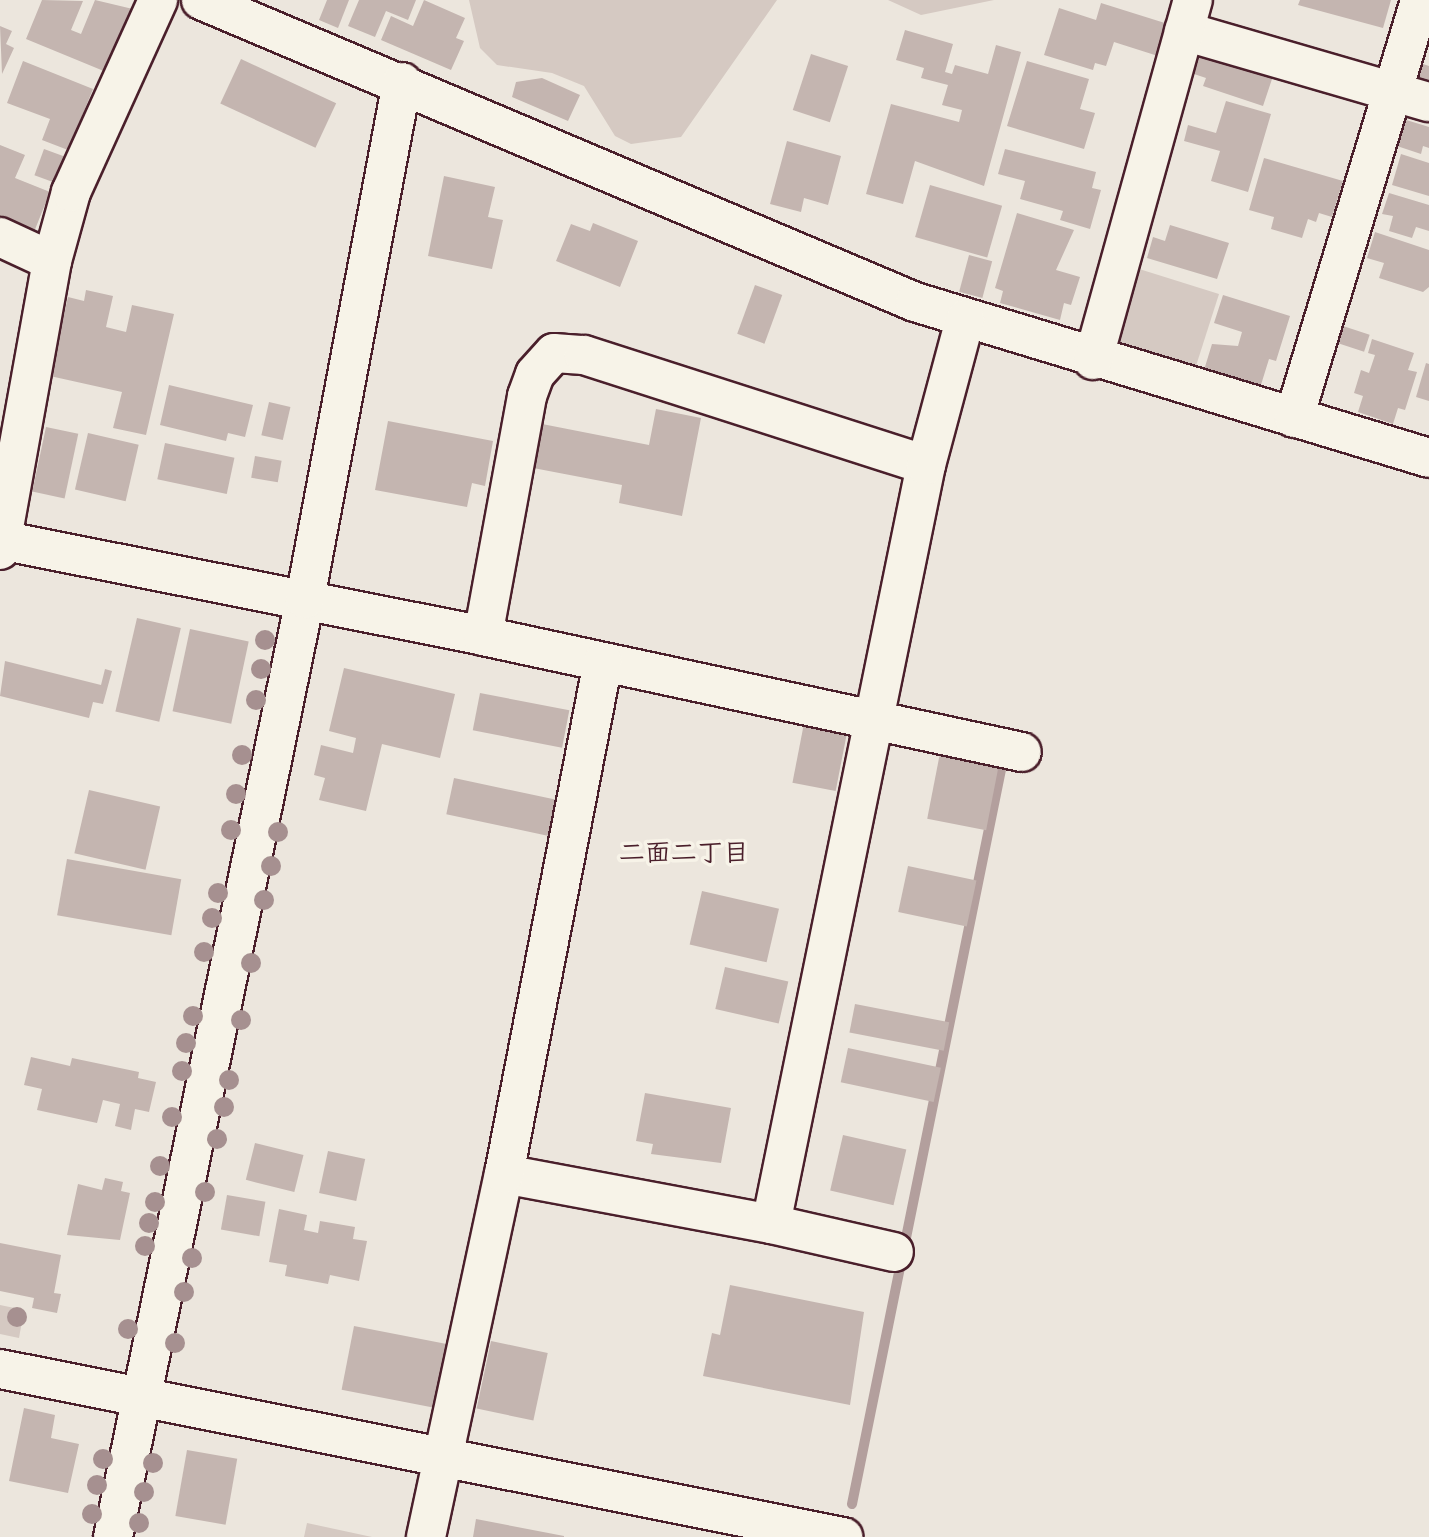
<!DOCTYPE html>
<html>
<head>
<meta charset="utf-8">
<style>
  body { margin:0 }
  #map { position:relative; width:1429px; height:1537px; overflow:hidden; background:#ece6dd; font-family:Caveat,"Klee One",sans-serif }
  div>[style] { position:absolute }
  .green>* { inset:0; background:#d5c9c2 }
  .stream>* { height:10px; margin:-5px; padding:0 5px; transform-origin:5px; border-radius:5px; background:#b39f9d }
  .building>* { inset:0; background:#c4b5b0; transform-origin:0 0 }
  .roads { filter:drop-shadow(2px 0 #4a1f2b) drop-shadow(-2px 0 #4a1f2b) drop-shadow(0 2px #4a1f2b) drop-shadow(0 -2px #4a1f2b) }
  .minor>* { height:38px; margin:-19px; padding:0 19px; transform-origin:19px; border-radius:19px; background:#f7f3e8 }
  .trees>* { width:20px; height:20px; margin:-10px; border-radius:50%; background:#a69090 }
  span { translate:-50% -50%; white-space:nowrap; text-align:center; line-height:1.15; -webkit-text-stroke:7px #f7f3e8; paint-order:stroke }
  .neighbourhood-label { font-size:26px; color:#4a1f2b; font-weight:700 }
</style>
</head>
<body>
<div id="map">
  <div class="green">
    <i style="clip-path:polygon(469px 0,777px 0,681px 137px,631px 144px,615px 136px,584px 86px,552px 73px,497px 65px,480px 48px)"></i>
    <i style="clip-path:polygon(888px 0,994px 0,921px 15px)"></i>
    <i style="clip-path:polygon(1136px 268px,1219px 294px,1195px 369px,1127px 349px,1116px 340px)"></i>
    <i style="clip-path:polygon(0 1305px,24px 1310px,19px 1338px,0 1334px)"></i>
    <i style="clip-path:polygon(307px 1523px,372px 1537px,304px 1537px)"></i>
  </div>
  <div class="stream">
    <i style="left:852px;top:1504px;width:754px;rotate:-78.53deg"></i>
  </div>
  <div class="building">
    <i style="clip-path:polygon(42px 0,83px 1px,71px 30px,81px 34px,95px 0,137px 10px,111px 74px,26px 39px)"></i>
    <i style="clip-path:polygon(327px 0,349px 0,338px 28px,319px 20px)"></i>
    <i style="clip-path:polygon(359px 0,416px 0,408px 20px,386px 11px,375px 37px,348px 26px)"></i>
    <i style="clip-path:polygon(424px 0,465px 18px,456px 38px,464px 41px,451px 70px,381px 40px,391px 16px,413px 26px)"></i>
    <i style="clip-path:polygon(1300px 0,1391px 0,1383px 28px,1298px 5px)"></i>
    <i style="clip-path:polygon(1101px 3px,1168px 24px,1158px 56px,1114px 42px,1106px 66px,1095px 63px,1093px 70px,1044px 55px,1059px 8px,1096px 20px)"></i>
    <i style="clip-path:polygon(0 26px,12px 31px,6px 44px,14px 48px,2px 74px)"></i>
    <i style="clip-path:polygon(905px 30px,953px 44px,945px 72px,952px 74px,955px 65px,988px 74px,996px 45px,1021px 52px,984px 186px,915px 161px,903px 204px,866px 194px,891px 104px,959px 122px,962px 110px,942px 105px,948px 85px,921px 78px,924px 68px,896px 60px)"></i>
    <i style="clip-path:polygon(1202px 50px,1274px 73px,1263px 106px,1203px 86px,1206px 78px,1194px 74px)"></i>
    <i style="left:811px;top:54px;width:39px;height:59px;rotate:18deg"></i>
    <i style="left:241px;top:59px;width:105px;height:49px;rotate:25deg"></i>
    <i style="clip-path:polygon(23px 61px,93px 89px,68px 150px,42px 140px,50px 119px,7px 103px)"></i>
    <i style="clip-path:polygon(1027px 61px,1089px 79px,1080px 109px,1095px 113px,1084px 149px,1007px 126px)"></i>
    <i style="clip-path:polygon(1423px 64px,1429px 66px,1429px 82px,1418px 79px)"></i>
    <i style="clip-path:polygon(542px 78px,580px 95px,568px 121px,512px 97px,516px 82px)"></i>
    <i style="clip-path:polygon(1226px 101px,1271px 114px,1248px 192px,1211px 181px,1220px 151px,1184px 141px,1188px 125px,1216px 133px)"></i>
    <i style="clip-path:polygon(1403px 119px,1429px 127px,1429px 148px,1423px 146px,1421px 154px,1394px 145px)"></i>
    <i style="clip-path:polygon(787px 141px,841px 156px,828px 205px,804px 198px,801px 212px,770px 204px)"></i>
    <i style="clip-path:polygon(0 145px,25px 155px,15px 178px,50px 192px,34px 232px,0 218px)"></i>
    <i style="left:44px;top:149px;width:29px;height:28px;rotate:20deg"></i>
    <i style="clip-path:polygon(1005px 149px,1096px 172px,1092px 188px,1101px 190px,1090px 229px,1060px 220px,1063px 211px,1020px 199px,1025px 181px,998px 174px)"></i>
    <i style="clip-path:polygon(1401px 154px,1429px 163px,1429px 196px,1392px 185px)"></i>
    <i style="clip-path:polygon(1264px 158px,1343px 181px,1332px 217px,1319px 213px,1316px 222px,1308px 219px,1302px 238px,1271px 229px,1274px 217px,1249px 210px)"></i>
    <i style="clip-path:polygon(444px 176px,495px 187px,488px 217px,503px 220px,492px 269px,428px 256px)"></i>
    <i style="left:930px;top:185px;width:75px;height:54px;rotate:16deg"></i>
    <i style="clip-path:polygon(1389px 193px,1429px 205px,1429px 231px,1416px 227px,1412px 238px,1389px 231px,1393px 216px,1382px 214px)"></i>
    <i style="clip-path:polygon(1017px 213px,1074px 230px,1056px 270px,1080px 277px,1071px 305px,1064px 303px,1060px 320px,1000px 303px,1003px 291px,995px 288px)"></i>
    <i style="clip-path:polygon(593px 223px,638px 241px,620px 287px,556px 261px,571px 224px,590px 231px)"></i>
    <i style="clip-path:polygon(1170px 225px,1229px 243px,1217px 279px,1147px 258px,1153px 237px,1165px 241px)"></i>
    <i style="clip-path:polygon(1375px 232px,1429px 250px,1429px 287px,1423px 292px,1379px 278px,1384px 263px,1367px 258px)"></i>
    <i style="left:969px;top:255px;width:24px;height:38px;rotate:15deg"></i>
    <i style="left:755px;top:285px;width:29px;height:52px;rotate:20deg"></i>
    <i style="clip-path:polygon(86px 290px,113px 296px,106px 327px,126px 332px,132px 305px,174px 314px,146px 435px,113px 428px,122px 392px,50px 376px,68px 297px,84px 301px)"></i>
    <i style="clip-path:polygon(1223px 295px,1290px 316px,1276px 361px,1269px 359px,1260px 388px,1204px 370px,1212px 344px,1238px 346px,1242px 332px,1214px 323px)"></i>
    <i style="left:1343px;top:326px;width:28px;height:18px;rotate:18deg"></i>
    <i style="clip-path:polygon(1372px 339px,1414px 353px,1408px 370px,1417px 372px,1405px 410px,1398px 408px,1393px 424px,1358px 412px,1363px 396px,1354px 393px,1361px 370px,1369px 373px,1375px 355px,1368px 353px)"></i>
    <i style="clip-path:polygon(1426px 363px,1429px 364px,1429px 401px,1416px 397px)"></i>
    <i style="clip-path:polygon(169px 385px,253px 405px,245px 437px,228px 433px,226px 441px,160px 425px)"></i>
    <i style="left:269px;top:402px;width:22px;height:34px;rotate:13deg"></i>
    <i style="clip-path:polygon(656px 409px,701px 418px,682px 516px,619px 503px,622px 485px,528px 467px,537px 423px,649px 445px)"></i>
    <i style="clip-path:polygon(388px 421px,493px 441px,485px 486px,472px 483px,467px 507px,375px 490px)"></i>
    <i style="left:46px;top:427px;width:33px;height:66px;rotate:12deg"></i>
    <i style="left:88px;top:433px;width:52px;height:58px;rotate:13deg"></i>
    <i style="left:165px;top:443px;width:71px;height:37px;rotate:12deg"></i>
    <i style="left:255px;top:456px;width:27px;height:22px;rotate:10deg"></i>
    <i style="left:137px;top:618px;width:45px;height:96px;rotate:13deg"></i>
    <i style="left:190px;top:629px;width:60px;height:84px;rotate:12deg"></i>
    <i style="clip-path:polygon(5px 661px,101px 685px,105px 669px,112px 671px,103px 704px,93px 702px,89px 718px,0 696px)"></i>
    <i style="clip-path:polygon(344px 668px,455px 694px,440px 758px,382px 744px,366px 811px,319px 800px,325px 778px,314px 775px,321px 745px,353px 753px,356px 738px,329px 731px)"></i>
    <i style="left:480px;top:693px;width:91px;height:38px;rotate:11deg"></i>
    <i style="left:806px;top:713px;width:44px;height:71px;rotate:11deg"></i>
    <i style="left:940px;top:753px;width:60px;height:67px;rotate:11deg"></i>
    <i style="left:454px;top:778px;width:107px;height:37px;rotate:12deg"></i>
    <i style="left:89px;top:790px;width:73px;height:65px;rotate:13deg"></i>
    <i style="left:67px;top:859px;width:116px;height:57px;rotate:10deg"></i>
    <i style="left:908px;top:866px;width:70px;height:47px;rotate:12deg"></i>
    <i style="left:702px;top:891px;width:79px;height:55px;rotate:13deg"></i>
    <i style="left:725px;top:967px;width:65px;height:43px;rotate:13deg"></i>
    <i style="left:855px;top:1004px;width:96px;height:29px;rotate:11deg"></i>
    <i style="left:848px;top:1048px;width:95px;height:35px;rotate:12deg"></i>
    <i style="clip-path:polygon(31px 1057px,70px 1066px,72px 1058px,139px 1072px,138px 1078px,156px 1082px,149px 1112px,135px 1109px,131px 1130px,115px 1126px,120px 1104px,103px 1100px,97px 1123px,37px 1110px,42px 1089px,24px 1085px)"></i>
    <i style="clip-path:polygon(645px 1093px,731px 1108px,721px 1163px,651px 1154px,653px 1144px,636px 1141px)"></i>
    <i style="left:843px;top:1135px;width:65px;height:57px;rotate:13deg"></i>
    <i style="left:255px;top:1143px;width:50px;height:38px;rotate:14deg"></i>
    <i style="left:328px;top:1151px;width:38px;height:43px;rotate:12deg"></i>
    <i style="clip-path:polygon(105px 1178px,123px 1182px,121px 1191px,130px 1193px,120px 1240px,67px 1235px,78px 1184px,102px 1190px)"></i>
    <i style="left:227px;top:1195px;width:39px;height:35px;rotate:10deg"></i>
    <i style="clip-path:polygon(279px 1209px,307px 1215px,304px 1230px,318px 1233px,320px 1221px,355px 1227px,353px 1239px,367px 1241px,359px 1281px,330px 1275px,328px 1284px,285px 1276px,287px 1265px,269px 1262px)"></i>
    <i style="clip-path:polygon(0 1243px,61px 1255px,54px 1293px,61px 1294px,57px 1313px,32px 1308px,34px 1298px,0 1291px)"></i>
    <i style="clip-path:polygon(730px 1285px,864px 1312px,850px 1405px,703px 1376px,712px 1333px,720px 1335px)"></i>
    <i style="left:354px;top:1326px;width:97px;height:65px;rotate:11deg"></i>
    <i style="left:491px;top:1341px;width:58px;height:69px;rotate:12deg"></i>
    <i style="clip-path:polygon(24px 1408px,55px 1415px,51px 1438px,79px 1444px,68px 1493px,9px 1481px)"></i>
    <i style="left:187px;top:1450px;width:51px;height:67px;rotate:10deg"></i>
    <i style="clip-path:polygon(476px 1519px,564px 1536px,564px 1537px,473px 1537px)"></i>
  </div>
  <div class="roads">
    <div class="minor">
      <i style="left:201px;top:0;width:775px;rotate:22.93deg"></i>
      <i style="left:915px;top:302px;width:537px;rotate:16.88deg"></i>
      <i style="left:1184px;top:31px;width:255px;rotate:16.2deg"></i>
      <i style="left:0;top:237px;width:57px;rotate:24.8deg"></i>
      <i style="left:1093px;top:360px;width:374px;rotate:-74.5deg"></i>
      <i style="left:1294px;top:418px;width:437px;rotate:-73.2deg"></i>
      <i style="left:0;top:540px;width:492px;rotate:11.2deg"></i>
      <i style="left:483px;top:636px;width:551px;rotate:12.15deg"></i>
      <i style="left:0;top:550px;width:294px;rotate:-79.8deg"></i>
      <i style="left:52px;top:261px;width:72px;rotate:-74.6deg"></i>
      <i style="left:71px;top:192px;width:211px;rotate:-65.6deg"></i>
      <i style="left:483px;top:636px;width:244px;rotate:-79.6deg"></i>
      <i style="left:527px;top:396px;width:23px;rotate:-70deg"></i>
      <i style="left:535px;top:374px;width:28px;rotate:-48deg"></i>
      <i style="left:554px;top:353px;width:30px;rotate:4deg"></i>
      <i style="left:584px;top:355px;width:359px;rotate:17.8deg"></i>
      <i style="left:504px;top:1174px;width:272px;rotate:10.6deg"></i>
      <i style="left:771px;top:1224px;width:775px;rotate:-78.46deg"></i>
      <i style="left:926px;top:465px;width:151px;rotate:-75deg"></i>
      <i style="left:771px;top:1224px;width:126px;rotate:12.8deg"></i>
      <i style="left:0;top:1369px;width:860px;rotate:11.27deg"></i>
      <i style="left:113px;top:1537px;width:957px;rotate:-78.43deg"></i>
      <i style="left:305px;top:599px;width:526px;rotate:-79.37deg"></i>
      <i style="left:426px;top:1537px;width:371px;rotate:-77.9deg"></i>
      <i style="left:504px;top:1174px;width:521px;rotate:-79.06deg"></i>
    </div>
  </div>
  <div class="trees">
    <i style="left:265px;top:640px"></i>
    <i style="left:261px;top:669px"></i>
    <i style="left:256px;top:700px"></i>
    <i style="left:242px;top:755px"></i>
    <i style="left:236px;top:794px"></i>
    <i style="left:231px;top:830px"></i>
    <i style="left:278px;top:832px"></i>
    <i style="left:271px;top:866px"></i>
    <i style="left:218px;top:893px"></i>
    <i style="left:264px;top:900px"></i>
    <i style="left:212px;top:918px"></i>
    <i style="left:204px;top:952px"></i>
    <i style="left:251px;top:963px"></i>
    <i style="left:193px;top:1016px"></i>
    <i style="left:241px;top:1020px"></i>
    <i style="left:186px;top:1043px"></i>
    <i style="left:182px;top:1071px"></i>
    <i style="left:229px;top:1080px"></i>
    <i style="left:224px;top:1107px"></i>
    <i style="left:172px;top:1117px"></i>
    <i style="left:217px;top:1139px"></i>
    <i style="left:160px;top:1166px"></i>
    <i style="left:205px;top:1192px"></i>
    <i style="left:155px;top:1202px"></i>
    <i style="left:149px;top:1223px"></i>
    <i style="left:145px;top:1246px"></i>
    <i style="left:192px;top:1258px"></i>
    <i style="left:184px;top:1292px"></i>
    <i style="left:17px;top:1317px"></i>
    <i style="left:128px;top:1329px"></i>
    <i style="left:175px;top:1343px"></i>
    <i style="left:103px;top:1459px"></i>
    <i style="left:153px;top:1463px"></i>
    <i style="left:97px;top:1485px"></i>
    <i style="left:144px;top:1492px"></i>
    <i style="left:92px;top:1514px"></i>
    <i style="left:139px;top:1523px"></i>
  </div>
  <div class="neighbourhood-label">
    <span style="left:684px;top:853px">二面二丁目</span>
  </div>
</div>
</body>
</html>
